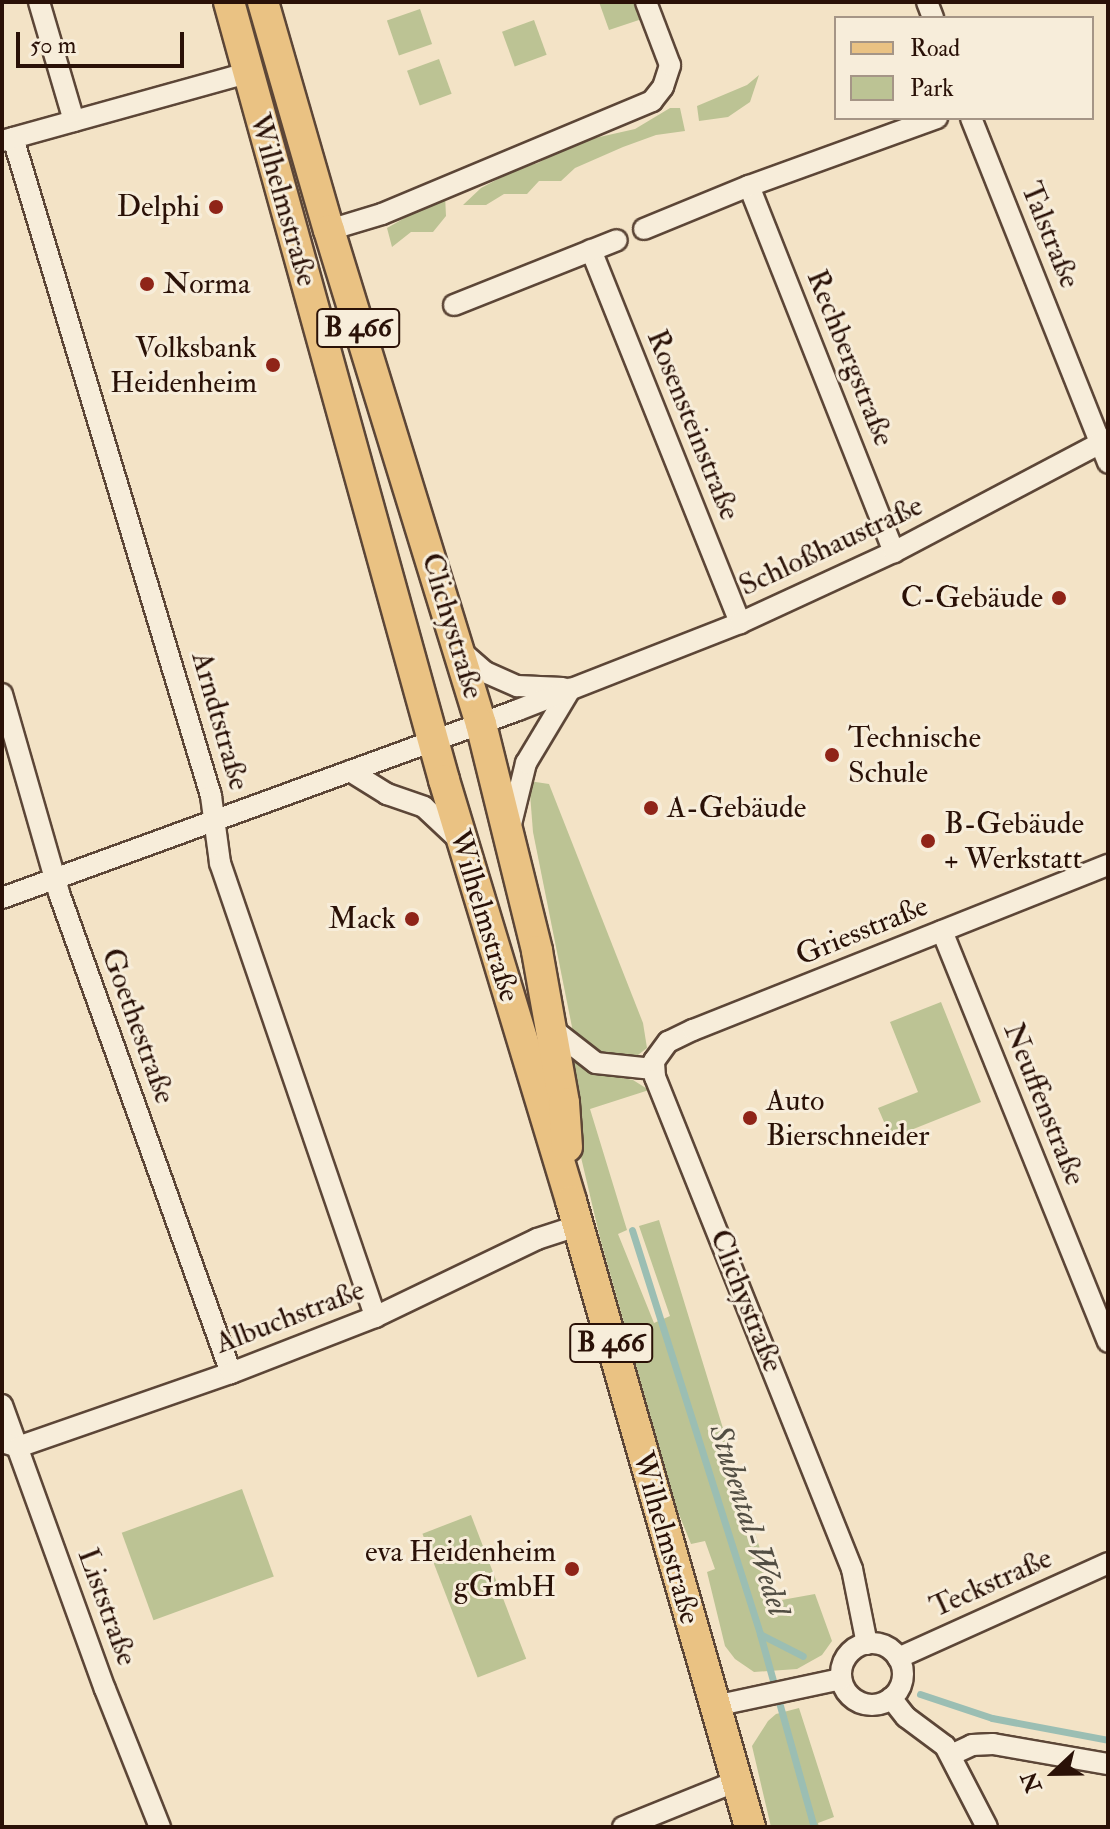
<!DOCTYPE html>
<html>
<head>
<meta charset="utf-8">
<style>
  body { margin:0 }
  #map { position:relative; width:1110px; height:1829px; overflow:hidden; background:#f3e3c6; font-family:"IM FELL Double Pica",serif }
  div>[style] { position:absolute }
  .green>* { inset:0; background:#bcc394; transform-origin:0 0 }
  .stream>* { height:7px; margin:-3.5px; padding:0 3.5px; transform-origin:3.5px; border-radius:3.5px; background:#9bbeb3 }
  .roads { filter:drop-shadow(2px 0 #5c4637) drop-shadow(-2px 0 #5c4637) drop-shadow(0 2px #5c4637) drop-shadow(0 -2px #5c4637) }
  .street>* { height:20px; margin:-10px; padding:0 10px; transform-origin:10px; border-radius:10px; background:#f7edda }
  .street>.ring { margin:-10px; padding:0; box-sizing:content-box; background:none; border:20px solid #f7edda; border-radius:50% }
  .primary>* { height:30px; margin:-15px; padding:0 15px; transform-origin:15px; border-radius:15px; background:#eac283 }
  .dots>* { width:22px; height:22px; translate:-50% -50%; box-sizing:border-box; border:4px solid #f7edda; border-radius:50% }
  span { translate:-50% -50%; white-space:nowrap; text-align:center; line-height:1.15; -webkit-text-stroke:6px #f7edda; paint-order:stroke }
  .shield-label span { padding:2px 6px; background:#f7edda; border:2px solid; border-radius:6px; -webkit-text-stroke-width:0 }
  .shield-label { font-size:28px; color:#2a1107; font-weight:700 }
  .street-label { font-size:30px; color:#2a1107 }
  .poi-label { font-size:30px; color:#2a1107 }
  .right { translate:-100% -50%; text-align:right }
  .left { translate:0 -50%; text-align:left }
  .water-label { font-size:32px; color:#524e43; font-style:italic }
  .frame { position:absolute; inset:0; border:4px solid #2a1107; pointer-events:none }
  .legend { position:absolute; left:834px; top:16px; width:260px; height:104px; box-sizing:border-box; background:#f7edda; border:2px solid #a59586; margin:0; padding:10px 14px; list-style:none; font-size:24px; color:#2a1107 }
  .legend li { display:flex; align-items:center; gap:16px; height:40px }
  .legend b { width:40px; border:2px solid #a59586 }
  .north { position:absolute; left:1014px; top:1733px; width:80px; height:80px; -webkit-text-stroke:6px #f7edda; paint-order:stroke; rotate:248deg; font-size:22px; font-weight:700; line-height:32px; text-align:center; color:#2a1107 }
  .north::after { content:''; display:block; margin:auto; width:28px; height:36px; background:#2a1107; clip-path:polygon(50% 0,100% 100%,50% 72%,0 100%) }
  .scale { position:absolute; left:16px; top:32px; width:168px; height:36px; box-sizing:border-box; border:4px solid #2a1107; border-top:0; padding-left:10px; font-size:24px; line-height:28px; white-space:nowrap; color:#2a1107; -webkit-text-stroke:6px #f7edda; paint-order:stroke }
</style>
</head>
<body>
<div id="map">
  <div class="green">
    <i style="clip-path:polygon(599px 2px,635px 2px,642px 19px,609px 30px)"></i>
    <i style="left:420px;top:9px;width:37px;height:35px;rotate:71deg"></i>
    <i style="left:534px;top:20px;width:37px;height:34px;rotate:70deg"></i>
    <i style="left:439px;top:59px;width:37px;height:34px;rotate:70deg"></i>
    <i style="clip-path:polygon(759px 75px,750px 102px,728px 117px,699px 121px,697px 106px,747px 85px)"></i>
    <i style="clip-path:polygon(670px 108px,680px 108px,685px 131px,656px 135px,623px 147px,575px 168px,561px 181px,539px 181px,527px 194px,504px 194px,486px 205px,463px 205px,481px 188px,517px 169px,538px 163px,573px 143px,635px 129px)"></i>
    <i style="clip-path:polygon(445px 195px,446px 216px,433px 232px,411px 232px,392px 247px,387px 228px)"></i>
    <i style="clip-path:polygon(529px 781px,549px 784px,643px 1023px,647px 1048px,634px 1058px,605px 1057px,574px 1037px,533px 832px)"></i>
    <i style="clip-path:polygon(941px 1002px,981px 1102px,891px 1138px,878px 1108px,918px 1092px,890px 1022px)"></i>
    <i style="clip-path:polygon(569px 1061px,576px 1061px,592px 1072px,633px 1080px,649px 1090px,590px 1109px,627px 1230px,618px 1234px,654px 1323px,670px 1316px,639px 1226px,659px 1220px,776px 1601px,815px 1594px,832px 1641px,822px 1655px,797px 1669px,754px 1672px,735px 1659px,725px 1646px,707px 1572px,715px 1569px,705px 1541px,691px 1544px,676px 1507px,600px 1238px,576px 1136px)"></i>
    <i style="left:242px;top:1489px;width:93px;height:128px;rotate:70deg"></i>
    <i style="left:471px;top:1515px;width:154px;height:52px;rotate:69deg"></i>
    <i style="clip-path:polygon(799px 1708px,834px 1817px,818px 1823px,819px 1827px,771px 1827px,752px 1746px,768px 1721px,776px 1714px)"></i>
  </div>
  <div class="stream">
    <i style="left:632px;top:1230px;width:424px;rotate:72.4deg"></i>
    <i style="left:760px;top:1634px;width:200px;rotate:74.4deg"></i>
    <i style="left:760px;top:1634px;width:48px;rotate:27.1deg"></i>
    <i style="left:920px;top:1694px;width:76px;rotate:18.4deg"></i>
    <i style="left:992px;top:1718px;width:118px;rotate:10.7deg"></i>
  </div>
  <div class="roads">
    <div class="street">
      <i style="left:39px;top:2px;width:124px;rotate:73.6deg"></i>
      <i style="left:927px;top:2px;width:17px;rotate:69deg"></i>
      <i style="left:971px;top:118px;width:371px;rotate:68.3deg"></i>
      <i style="left:13px;top:138px;width:687px;rotate:73.25deg"></i>
      <i style="left:211px;top:796px;width:68px;rotate:82.3deg"></i>
      <i style="left:220px;top:863px;width:480px;rotate:71.1deg"></i>
      <i style="left:2px;top:141px;width:255px;rotate:-15.5deg"></i>
      <i style="left:749px;top:186px;width:394px;rotate:68.4deg"></i>
      <i style="left:644px;top:229px;width:113px;rotate:-22.3deg"></i>
      <i style="left:749px;top:186px;width:200px;rotate:-19.9deg"></i>
      <i style="left:329px;top:230px;width:55px;rotate:-16.8deg"></i>
      <i style="left:382px;top:214px;width:293px;rotate:-22.7deg"></i>
      <i style="left:652px;top:101px;width:18px;rotate:-52deg"></i>
      <i style="left:663px;top:87px;width:23px;rotate:-72deg"></i>
      <i style="left:670px;top:65px;width:67px;rotate:-110.9deg"></i>
      <i style="left:591px;top:250px;width:402px;rotate:68.2deg"></i>
      <i style="left:454px;top:305px;width:175px;rotate:-21.7deg"></i>
      <i style="left:461px;top:651px;width:32px;rotate:41deg"></i>
      <i style="left:485px;top:672px;width:35px;rotate:24deg"></i>
      <i style="left:517px;top:686px;width:46px;rotate:2.5deg"></i>
      <i style="left:2px;top:694px;width:207px;rotate:74deg"></i>
      <i style="left:59px;top:893px;width:510px;rotate:70.29deg"></i>
      <i style="left:350px;top:771px;width:44px;rotate:31.9deg"></i>
      <i style="left:387px;top:794px;width:39px;rotate:19deg"></i>
      <i style="left:424px;top:807px;width:45px;rotate:43.2deg"></i>
      <i style="left:511px;top:824px;width:63px;rotate:-76.2deg"></i>
      <i style="left:526px;top:763px;width:87px;rotate:-59deg"></i>
      <i style="left:2px;top:898px;width:549px;rotate:-20.02deg"></i>
      <i style="left:518px;top:710px;width:238px;rotate:-21.4deg"></i>
      <i style="left:740px;top:623px;width:170px;rotate:-24.8deg"></i>
      <i style="left:894px;top:552px;width:242px;rotate:-27.8deg"></i>
      <i style="left:942px;top:931px;width:443px;rotate:68deg"></i>
      <i style="left:551px;top:1028px;width:57px;rotate:37.9deg"></i>
      <i style="left:596px;top:1063px;width:57px;rotate:6deg"></i>
      <i style="left:2px;top:1405px;width:302px;rotate:70.1deg"></i>
      <i style="left:105px;top:1689px;width:149px;rotate:68.3deg"></i>
      <i style="left:2px;top:1442px;width:17px;rotate:17deg"></i>
      <i style="left:18px;top:1447px;width:225px;rotate:-19.2deg"></i>
      <i style="left:231px;top:1373px;width:155px;rotate:-21.3deg"></i>
      <i style="left:375px;top:1317px;width:180px;rotate:-25.7deg"></i>
      <i style="left:537px;top:1239px;width:42px;rotate:-18deg"></i>
      <i class="ring" style="left:841px;top:1643px;width:42px;height:42px"></i>
      <i style="left:867px;top:1644px;width:76px;rotate:-101.3deg"></i>
      <i style="left:852px;top:1569px;width:530px;rotate:-111.82deg"></i>
      <i style="left:655px;top:1077px;width:16px;rotate:-94deg"></i>
      <i style="left:654px;top:1061px;width:24px;rotate:-54deg"></i>
      <i style="left:668px;top:1042px;width:28px;rotate:-26deg"></i>
      <i style="left:693px;top:1030px;width:447px;rotate:-21.7deg"></i>
      <i style="left:898px;top:1658px;width:230px;rotate:-24.3deg"></i>
      <i style="left:891px;top:1698px;width:24px;rotate:52deg"></i>
      <i style="left:906px;top:1717px;width:49px;rotate:36.6deg"></i>
      <i style="left:945px;top:1746px;width:91px;rotate:62.6deg"></i>
      <i style="left:715px;top:1706px;width:129px;rotate:-12.1deg"></i>
      <i style="left:951px;top:1755px;width:23px;rotate:-25deg"></i>
      <i style="left:972px;top:1745px;width:21px;rotate:-3deg"></i>
      <i style="left:993px;top:1744px;width:117px;rotate:9.9deg"></i>
      <i style="left:623px;top:1827px;width:123px;rotate:-22deg"></i>
    </div>
    <div class="primary">
      <i style="left:229px;top:2px;width:807px;rotate:74.55deg"></i>
      <i style="left:444px;top:780px;width:440px;rotate:73.2deg"></i>
      <i style="left:571px;top:1201px;width:651px;rotate:74.04deg"></i>
      <i style="left:263px;top:2px;width:237px;rotate:73.9deg"></i>
      <i style="left:329px;top:230px;width:517px;rotate:72.9deg"></i>
      <i style="left:481px;top:724px;width:234px;rotate:76.1deg"></i>
      <i style="left:537px;top:951px;width:154px;rotate:79.9deg"></i>
      <i style="left:564px;top:1103px;width:44px;rotate:86.1deg"></i>
    </div>
  </div>
  <div class="dots">
    <i style="left:216px;top:207px;background:#8f2418"></i>
    <i style="left:147px;top:284px;background:#8f2418"></i>
    <i style="left:273px;top:365px;background:#8f2418"></i>
    <i style="left:1059px;top:598px;background:#8f2418"></i>
    <i style="left:832px;top:755px;background:#8f2418"></i>
    <i style="left:651px;top:808px;background:#8f2418"></i>
    <i style="left:928px;top:841px;background:#8f2418"></i>
    <i style="left:412px;top:919px;background:#8f2418"></i>
    <i style="left:750px;top:1118px;background:#8f2418"></i>
    <i style="left:572px;top:1569px;background:#8f2418"></i>
  </div>
  <div class="shield-label">
    <span style="left:358px;top:328px">B 466</span>
    <span style="left:611px;top:1343px">B 466</span>
  </div>
  <div class="street-label">
    <span style="left:283px;top:200px;rotate:74deg">Wilhelmstraße</span>
    <span style="left:1050px;top:235px;rotate:68deg">Talstraße</span>
    <span style="left:850px;top:358px;rotate:68deg">Rechbergstraße</span>
    <span style="left:693px;top:425px;rotate:68deg">Rosensteinstraße</span>
    <span style="left:831px;top:546px;rotate:-25deg">Schloßhaustraße</span>
    <span style="left:452px;top:626px;rotate:73deg">Clichystraße</span>
    <span style="left:220px;top:721px;rotate:74deg">Arndtstraße</span>
    <span style="left:484px;top:916px;rotate:73deg">Wilhelmstraße</span>
    <span style="left:862px;top:931px;rotate:-22deg">Griesstraße</span>
    <span style="left:138px;top:1026px;rotate:70deg">Goethestraße</span>
    <span style="left:1044px;top:1104px;rotate:68deg">Neuffenstraße</span>
    <span style="left:746px;top:1301px;rotate:68deg">Clichystraße</span>
    <span style="left:290px;top:1317px;rotate:-21deg">Albuchstraße</span>
    <span style="left:666px;top:1538px;rotate:74deg">Wilhelmstraße</span>
    <span style="left:991px;top:1583px;rotate:-24deg">Teckstraße</span>
    <span style="left:107px;top:1607px;rotate:70deg">Liststraße</span>
  </div>
  <div class="poi-label">
    <span class="right" style="left:200px;top:207px">Delphi</span>
    <span class="left" style="left:163px;top:284px">Norma</span>
    <span class="right" style="left:257px;top:365px">Volksbank<br>Heidenheim</span>
    <span class="right" style="left:1043px;top:598px">C-Gebäude</span>
    <span class="left" style="left:848px;top:755px">Technische<br>Schule</span>
    <span class="left" style="left:667px;top:808px">A-Gebäude</span>
    <span class="left" style="left:944px;top:841px">B-Gebäude<br>+ Werkstatt</span>
    <span class="right" style="left:396px;top:919px">Mack</span>
    <span class="left" style="left:766px;top:1118px">Auto<br>Bierschneider</span>
    <span class="right" style="left:556px;top:1569px">eva Heidenheim<br>gGmbH</span>
  </div>
  <div class="water-label">
    <span style="left:749px;top:1520px;rotate:72deg">Stubental-Wedel</span>
  </div>
  <div class="frame"></div>
  <ul class="legend">
  <li><b style="height:10px;background:#eac283"></b>Road</li>
  <li><b style="height:22px;background:#bcc394"></b>Park</li>
  </ul>
  <div class="north">N</div>
  <div class="scale">50 m</div>
</div>
</body>
</html>
